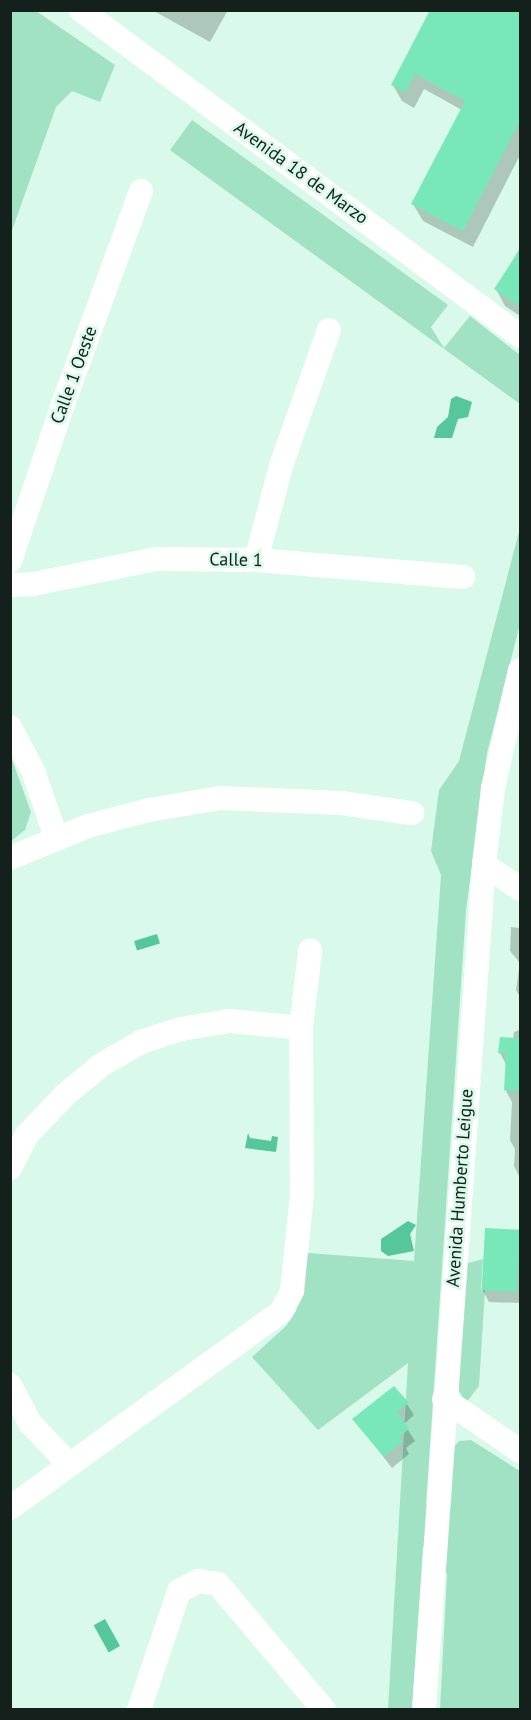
<!DOCTYPE html>
<html>
<head>
<meta charset="utf-8">
<style>
  body { margin:0 }
  #map { position:relative; width:531px; height:1720px; overflow:hidden; background:#d9faea; font-family:"PT Sans",sans-serif }
  div>[style] { position:absolute }
  .green>* { inset:0; background:#a1e1c4 }
  .water>* { inset:0; background:#56c79b; transform-origin:0 0 }
  .shadow>* { inset:0; background:#0003 }
  .building>* { inset:0; background:#78e8ba; transform-origin:0 0 }
  .minor>* { height:24px; margin:-12px; padding:0 12px; transform-origin:12px; border-radius:12px; background:#fff }
  span { translate:-50% -50%; white-space:nowrap; text-align:center; line-height:1.15; -webkit-text-stroke:5px #d9faea; paint-order:stroke }
  .street-label { font-size:18px; color:#14201b }
  .frame { position:absolute; inset:0; border:12px solid #14201b; pointer-events:none }
</style>
</head>
<body>
<div id="map">
  <div class="green">
    <i style="clip-path:polygon(11px 10px,36px 11px,115px 65px,100px 102px,72px 91px,56px 107px,11px 233px)"></i>
    <i style="clip-path:polygon(192px 120px,448px 305px,431px 327px,444px 348px,470px 316px,520px 355px,520px 404px,170px 150px)"></i>
    <i style="clip-path:polygon(520px 528px,520px 624px,487px 753px,466px 910px,426px 1505px,435px 1500px,451px 1501px,453px 1448px,459px 1441px,471px 1440px,520px 1471px,520px 1709px,440px 1709px,447px 1574px,423px 1547px,412px 1709px,388px 1709px,408px 1363px,318px 1430px,252px 1357px,286px 1326px,296px 1311px,308px 1253px,414px 1261px,441px 875px,431px 851px,439px 790px,459px 761px)"></i>
    <i style="clip-path:polygon(10px 754px,31px 812px,25px 830px,11px 841px)"></i>
    <i style="clip-path:polygon(483px 1259px,481px 1290px,485px 1290px,479px 1386px,466px 1403px,456px 1386px,465px 1264px)"></i>
  </div>
  <div class="water">
    <i style="clip-path:polygon(456px 396px,472px 402px,468px 417px,458px 419px,452px 438px,434px 438px,437px 427px,448px 417px,451px 399px)"></i>
    <i style="left:157px;top:934px;width:10px;height:24px;rotate:73deg"></i>
    <i style="clip-path:polygon(248px 1133px,250px 1138px,271px 1141px,272px 1136px,278px 1137px,276px 1152px,245px 1148px)"></i>
    <i style="clip-path:polygon(408px 1221px,416px 1225px,410px 1234px,414px 1251px,388px 1256px,381px 1251px,381px 1239px)"></i>
    <i style="left:105px;top:1619px;width:31px;height:13px;rotate:61deg"></i>
  </div>
  <div class="shadow">
    <i style="clip-path:polygon(152px 10px,228px 10px,210px 42px)"></i>
    <i style="clip-path:polygon(440px 10px,520px 10px,520px 155px,473px 247px,423px 221px,413px 204px,462px 110px,424px 89px,414px 108px,402px 101px,393px 85px)"></i>
    <i style="clip-path:polygon(520px 248px,520px 316px,505px 306px,496px 289px)"></i>
    <i style="clip-path:polygon(511px 927px,520px 928px,520px 997px,516px 990px,520px 963px,510px 951px)"></i>
    <i style="clip-path:polygon(520px 1030px,520px 1178px,514px 1166px,515px 1149px,510px 1140px,512px 1102px,505px 1089px,507px 1066px,500px 1053px,513px 1040px,514px 1032px)"></i>
    <i style="clip-path:polygon(486px 1230px,520px 1232px,520px 1303px,489px 1302px,482px 1289px)"></i>
    <i style="clip-path:polygon(407px 1404px,414px 1415px,404px 1424px,415px 1441px,406px 1448px,409px 1454px,392px 1468px,354px 1419px)"></i>
  </div>
  <div class="building">
    <i style="clip-path:polygon(430px 10px,520px 10px,520px 121px,463px 231px,411px 204px,465px 101px,415px 74px,405px 93px,391px 85px)"></i>
    <i style="clip-path:polygon(520px 249px,520px 307px,494px 289px)"></i>
    <i style="clip-path:polygon(500px 1037px,520px 1038px,520px 1091px,504px 1090px,506px 1054px,498px 1053px)"></i>
    <i style="left:485px;top:1228px;width:35px;height:62px;rotate:3deg"></i>
    <i style="clip-path:polygon(394px 1386px,409px 1403px,397px 1412px,409px 1429px,399px 1437px,403px 1441px,384px 1457px,352px 1419px)"></i>
  </div>
  <div class="minor">
    <i style="left:81px;top:10px;width:547px;rotate:36.6deg"></i>
    <i style="left:256px;top:560px;width:97px;rotate:-75.1deg"></i>
    <i style="left:281px;top:466px;width:144px;rotate:-70.6deg"></i>
    <i style="left:10px;top:561px;width:166px;rotate:-71.3deg"></i>
    <i style="left:63px;top:404px;width:227px;rotate:-69.9deg"></i>
    <i style="left:10px;top:585px;width:23px;rotate:-2deg"></i>
    <i style="left:33px;top:584px;width:126px;rotate:-11.4deg"></i>
    <i style="left:157px;top:559px;width:99px;rotate:0.6deg"></i>
    <i style="left:256px;top:560px;width:208px;rotate:4.7deg"></i>
    <i style="left:10px;top:727px;width:50px;rotate:62.4deg"></i>
    <i style="left:33px;top:771px;width:70px;rotate:70.8deg"></i>
    <i style="left:10px;top:858px;width:84px;rotate:-22.3deg"></i>
    <i style="left:88px;top:826px;width:63px;rotate:-14.7deg"></i>
    <i style="left:149px;top:810px;width:73px;rotate:-9.5deg"></i>
    <i style="left:221px;top:798px;width:120px;rotate:2.4deg"></i>
    <i style="left:341px;top:803px;width:72px;rotate:8deg"></i>
    <i style="left:484px;top:864px;width:44px;rotate:34.8deg"></i>
    <i style="left:10px;top:1168px;width:37px;rotate:-63deg"></i>
    <i style="left:27px;top:1135px;width:55px;rotate:-46.5deg"></i>
    <i style="left:65px;top:1095px;width:47px;rotate:-39.8deg"></i>
    <i style="left:101px;top:1065px;width:46px;rotate:-29.9deg"></i>
    <i style="left:141px;top:1042px;width:42px;rotate:-18deg"></i>
    <i style="left:181px;top:1029px;width:50px;rotate:-9.3deg"></i>
    <i style="left:230px;top:1021px;width:71px;rotate:5.6deg"></i>
    <i style="left:10px;top:1385px;width:43px;rotate:62.2deg"></i>
    <i style="left:30px;top:1423px;width:55px;rotate:46.5deg"></i>
    <i style="left:444px;top:1399px;width:92px;rotate:34.4deg"></i>
    <i style="left:10px;top:1508px;width:334px;rotate:-35.9deg"></i>
    <i style="left:281px;top:1312px;width:24px;rotate:-62deg"></i>
    <i style="left:292px;top:1291px;width:97px;rotate:-84.1deg"></i>
    <i style="left:302px;top:1195px;width:167px;rotate:-90.3deg"></i>
    <i style="left:301px;top:1028px;width:78px;rotate:-83.3deg"></i>
    <i style="left:139px;top:1710px;width:126px;rotate:-71.4deg"></i>
    <i style="left:179px;top:1591px;width:22px;rotate:-27deg"></i>
    <i style="left:199px;top:1581px;width:19px;rotate:9deg"></i>
    <i style="left:218px;top:1584px;width:165px;rotate:49.9deg"></i>
    <i style="left:424px;top:1710px;width:848px;rotate:-85.94deg"></i>
    <i style="left:484px;top:864px;width:77px;rotate:-83.2deg"></i>
    <i style="left:493px;top:788px;width:121px;rotate:-77.1deg"></i>
  </div>
  <div class="street-label">
    <span style="left:301px;top:173px;rotate:36deg">Avenida 18 de Marzo</span>
    <span style="left:74px;top:375px;rotate:-70deg">Calle 1 Oeste</span>
    <span style="left:236px;top:560px;rotate:1deg">Calle 1</span>
    <span style="left:460px;top:1188px;rotate:-86deg">Avenida Humberto Leigue</span>
  </div>
  <div class="frame"></div>
</div>
</body>
</html>
